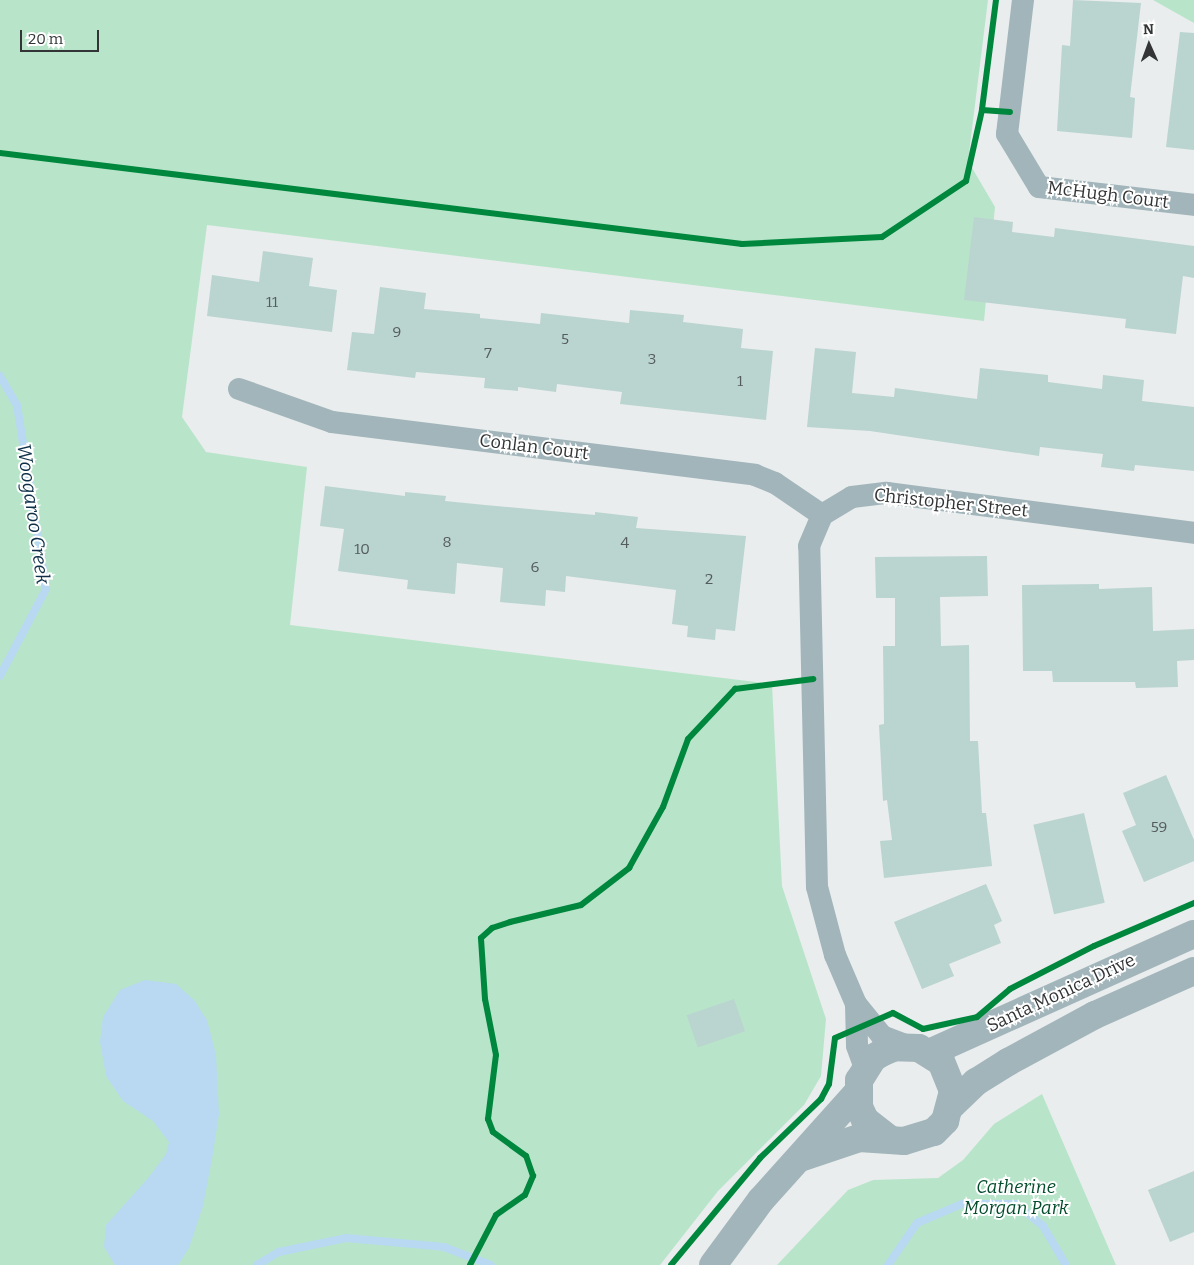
<!DOCTYPE html>
<html>
<head>
<meta charset="utf-8">
<style>
  body { margin:0 }
  #map { position:relative; width:1194px; height:1265px; overflow:hidden; background:#e9eded; font-family:Bitter,serif }
  div>[style] { position:absolute }
  .green>* { inset:0; background:#b8e5ca }
  .water>* { inset:0; background:#b9d8f2 }
  .stream>* { height:8px; margin:-4px; padding:0 4px; transform-origin:4px; border-radius:4px; background:#b9d8f2 }
  .building>* { inset:0; background:#bad4cf; transform-origin:0 0 }
  .minor>* { height:22px; margin:-11px; padding:0 11px; transform-origin:11px; border-radius:11px; background:#a2b5bb }
  .tertiary>* { height:28px; margin:-14px; padding:0 14px; transform-origin:14px; border-radius:14px; background:#a2b5bb }
  .cycleway>* { height:6px; margin:-3px; padding:0 3px; transform-origin:3px; border-radius:3px; background:#00873e }
  span { translate:-50% -50%; white-space:nowrap; text-align:center; line-height:1.15; -webkit-text-stroke:4px #fff; paint-order:stroke }
  .number-label { font-size:15px; color:#545c5c }
  .number-label span { -webkit-text-stroke-width:0 }
  .street-label { font-size:18px; color:#323435 }
  .park-label { font-size:18px; color:#024c2b; font-style:italic }
  .water-label { font-size:19px; color:#0f3048; font-style:italic }
  .north { position:absolute; left:1124px; top:20px; width:50px; height:50px; -webkit-text-stroke:4px #fff; paint-order:stroke; rotate:358deg; font-size:14px; font-weight:700; line-height:20px; text-align:center; color:#323435 }
  .north::after { content:''; display:block; margin:auto; width:18px; height:22px; background:#323435; clip-path:polygon(50% 0,100% 100%,50% 72%,0 100%) }
  .scale { position:absolute; left:20px; top:30px; width:79px; height:22px; box-sizing:border-box; border:2px solid #323435; border-top:0; padding-left:6px; font-size:15px; line-height:18px; white-space:nowrap; color:#323435; -webkit-text-stroke:4px #fff; paint-order:stroke }
</style>
</head>
<body>
<div id="map">
  <div class="green">
    <i style="clip-path:polygon(0 0,988px 0,968px 161px,995px 207px,984px 321px,207px 225px,182px 417px,206px 452px,307px 467px,290px 625px,772px 684px,782px 886px,826px 1019px,821px 1076px,804px 1105px,718px 1191px,660px 1265px,0 1265px)"></i>
    <i style="clip-path:polygon(1153px 0,1194px 0,1194px 23px)"></i>
    <i style="clip-path:polygon(1042px 1094px,1116px 1265px,777px 1265px,848px 1190px,873px 1180px,938px 1178px,963px 1160px,994px 1124px)"></i>
  </div>
  <div class="water">
    <i style="clip-path:polygon(145px 980px,176px 984px,194px 1000px,207px 1020px,216px 1055px,219px 1114px,212px 1159px,203px 1206px,189px 1248px,178px 1265px,115px 1265px,104px 1247px,106px 1225px,149px 1177px,166px 1154px,169px 1142px,153px 1121px,123px 1101px,106px 1076px,100px 1042px,103px 1017px,120px 990px)"></i>
  </div>
  <div class="stream">
    <i style="left:0;top:376px;width:34px;rotate:60deg"></i>
    <i style="left:17px;top:405px;width:186px;rotate:81deg"></i>
    <i style="left:46px;top:589px;width:98px;rotate:117.9deg"></i>
    <i style="left:257px;top:1265px;width:26px;rotate:-31deg"></i>
    <i style="left:279px;top:1252px;width:68px;rotate:-11.8deg"></i>
    <i style="left:346px;top:1238px;width:98px;rotate:5.2deg"></i>
    <i style="left:444px;top:1247px;width:50px;rotate:21deg"></i>
    <i style="left:888px;top:1265px;width:51px;rotate:-55.4deg"></i>
    <i style="left:917px;top:1223px;width:49px;rotate:-22.9deg"></i>
    <i style="left:962px;top:1204px;width:54px"></i>
    <i style="left:1016px;top:1204px;width:35px;rotate:39deg"></i>
    <i style="left:1043px;top:1226px;width:45px;rotate:59.5deg"></i>
  </div>
  <div class="building">
    <i style="clip-path:polygon(1073px 0,1141px 3px,1130px 97px,1135px 98px,1132px 138px,1057px 131px,1062px 45px,1070px 46px)"></i>
    <i style="clip-path:polygon(1180px 32px,1194px 33px,1194px 150px,1166px 147px)"></i>
    <i style="clip-path:polygon(974px 217px,1013px 222px,1012px 232px,1054px 237px,1055px 228px,1194px 246px,1194px 278px,1183px 276px,1176px 334px,1125px 328px,1126px 319px,964px 300px)"></i>
    <i style="clip-path:polygon(263px 251px,313px 258px,309px 286px,337px 290px,332px 332px,207px 316px,212px 275px,259px 282px)"></i>
    <i style="clip-path:polygon(380px 287px,426px 293px,424px 309px,480px 314px,480px 318px,540px 324px,541px 313px,629px 323px,630px 310px,684px 315px,683px 322px,743px 329px,741px 348px,773px 351px,766px 420px,620px 404px,622px 392px,557px 384px,556px 392px,518px 387px,518px 391px,484px 388px,485px 378px,416px 372px,415px 378px,347px 370px,352px 332px,374px 334px)"></i>
    <i style="clip-path:polygon(815px 348px,856px 352px,852px 393px,894px 397px,895px 388px,977px 399px,980px 368px,1048px 375px,1048px 382px,1102px 389px,1103px 375px,1144px 380px,1142px 401px,1194px 407px,1194px 471px,1135px 465px,1134px 471px,1101px 467px,1103px 454px,1040px 447px,1039px 456px,870px 431px,807px 427px)"></i>
    <i style="clip-path:polygon(325px 486px,405px 496px,405px 492px,446px 496px,445px 501px,485px 505px,595px 515px,595px 512px,638px 517px,636px 528px,746px 536px,735px 631px,716px 629px,715px 640px,687px 637px,688px 626px,672px 624px,676px 590px,566px 576px,565px 592px,546px 590px,545px 606px,500px 602px,503px 568px,457px 563px,455px 594px,407px 589px,408px 580px,338px 571px,344px 529px,320px 526px)"></i>
    <i style="clip-path:polygon(987px 556px,988px 596px,940px 597px,941px 646px,969px 645px,970px 741px,978px 741px,982px 813px,986px 813px,992px 866px,884px 878px,880px 841px,892px 840px,887px 800px,883px 801px,879px 725px,884px 724px,883px 646px,895px 646px,895px 598px,876px 598px,875px 557px)"></i>
    <i style="clip-path:polygon(1099px 584px,1099px 589px,1152px 587px,1153px 631px,1194px 629px,1194px 660px,1177px 661px,1178px 687px,1136px 688px,1135px 682px,1053px 682px,1052px 671px,1023px 671px,1022px 585px)"></i>
    <i style="clip-path:polygon(1166px 775px,1194px 840px,1194px 861px,1144px 882px,1122px 831px,1136px 825px,1123px 793px)"></i>
    <i style="left:1084px;top:813px;width:92px;height:52px;rotate:77deg"></i>
    <i style="clip-path:polygon(986px 884px,1002px 921px,994px 925px,1001px 943px,949px 964px,954px 976px,922px 989px,894px 922px)"></i>
    <i style="left:734px;top:999px;width:34px;height:50px;rotate:71deg"></i>
    <i style="clip-path:polygon(1194px 1171px,1194px 1232px,1170px 1242px,1148px 1190px)"></i>
  </div>
  <div class="minor">
    <i style="left:1023px;top:0;width:135px;rotate:96.8deg"></i>
    <i style="left:1007px;top:134px;width:62px;rotate:58.9deg"></i>
    <i style="left:1039px;top:187px;width:156px;rotate:6.6deg"></i>
    <i style="left:239px;top:389px;width:99px;rotate:19.5deg"></i>
    <i style="left:332px;top:422px;width:426px;rotate:7.1deg"></i>
    <i style="left:755px;top:475px;width:22px;rotate:22deg"></i>
    <i style="left:775px;top:483px;width:57px;rotate:34.2deg"></i>
    <i style="left:856px;top:1004px;width:42px;rotate:88.6deg"></i>
    <i style="left:857px;top:1046px;width:23px;rotate:70deg"></i>
    <i style="left:908px;top:1046px;width:28px;rotate:-159deg"></i>
    <i style="left:882px;top:1036px;width:41px;rotate:-129.1deg"></i>
    <i style="left:856px;top:1004px;width:53px;rotate:-113.2deg"></i>
    <i style="left:835px;top:955px;width:70px;rotate:-104.8deg"></i>
    <i style="left:817px;top:887px;width:341px;rotate:-91.3deg"></i>
    <i style="left:809px;top:546px;width:34px;rotate:-67deg"></i>
    <i style="left:822px;top:515px;width:35px;rotate:-31deg"></i>
    <i style="left:852px;top:497px;width:35px;rotate:-7deg"></i>
    <i style="left:887px;top:493px;width:310px;rotate:7.4deg"></i>
  </div>
  <div class="tertiary">
    <i style="left:929px;top:1053px;width:290px;rotate:-24.2deg"></i>
    <i style="left:951px;top:1106px;width:35px;rotate:-44deg"></i>
    <i style="left:976px;top:1082px;width:38px;rotate:-32deg"></i>
    <i style="left:1008px;top:1062px;width:99px;rotate:-28.4deg"></i>
    <i style="left:1095px;top:1015px;width:108px;rotate:-24deg"></i>
    <i style="left:800px;top:1158px;width:62px;rotate:-18.7deg"></i>
    <i style="left:859px;top:1138px;width:45px;rotate:3.8deg"></i>
    <i style="left:904px;top:1141px;width:31px;rotate:-17deg"></i>
    <i style="left:934px;top:1132px;width:16px;rotate:-45deg"></i>
    <i style="left:945px;top:1121px;width:31px;rotate:-75deg"></i>
    <i style="left:953px;top:1091px;width:31px;rotate:-112deg"></i>
    <i style="left:941px;top:1062px;width:26px;rotate:-148deg"></i>
    <i style="left:919px;top:1048px;width:24px;rotate:-178deg"></i>
    <i style="left:895px;top:1047px;width:13px;rotate:157deg"></i>
    <i style="left:883px;top:1052px;width:12px;rotate:149deg"></i>
    <i style="left:873px;top:1058px;width:26px;rotate:122deg"></i>
    <i style="left:859px;top:1080px;width:27px;rotate:90deg"></i>
    <i style="left:859px;top:1107px;width:14px;rotate:65deg"></i>
    <i style="left:865px;top:1120px;width:29px;rotate:38deg"></i>
    <i style="left:713px;top:1265px;width:81px;rotate:-53.6deg"></i>
    <i style="left:761px;top:1200px;width:144px;rotate:-48.1deg"></i>
  </div>
  <div class="cycleway">
    <i style="left:996px;top:0;width:111px;rotate:97.3deg"></i>
    <i style="left:982px;top:110px;width:28px;rotate:4deg"></i>
    <i style="left:0;top:153px;width:748px;rotate:6.99deg"></i>
    <i style="left:742px;top:244px;width:140px;rotate:-2.9deg"></i>
    <i style="left:882px;top:237px;width:101px;rotate:-33.7deg"></i>
    <i style="left:966px;top:181px;width:73px;rotate:-77.3deg"></i>
    <i style="left:470px;top:1265px;width:56px;rotate:-62.5deg"></i>
    <i style="left:496px;top:1215px;width:35px;rotate:-35deg"></i>
    <i style="left:525px;top:1195px;width:21px;rotate:-67deg"></i>
    <i style="left:533px;top:1176px;width:21px;rotate:-109deg"></i>
    <i style="left:526px;top:1156px;width:41px;rotate:-144deg"></i>
    <i style="left:493px;top:1132px;width:14px;rotate:-111deg"></i>
    <i style="left:488px;top:1119px;width:64px;rotate:-82.9deg"></i>
    <i style="left:496px;top:1055px;width:57px;rotate:-101.1deg"></i>
    <i style="left:485px;top:999px;width:61px;rotate:-93.8deg"></i>
    <i style="left:481px;top:938px;width:15px;rotate:-42deg"></i>
    <i style="left:492px;top:928px;width:19px;rotate:-18deg"></i>
    <i style="left:510px;top:922px;width:73px;rotate:-13.5deg"></i>
    <i style="left:581px;top:905px;width:61px;rotate:-37.6deg"></i>
    <i style="left:629px;top:868px;width:70px;rotate:-60.9deg"></i>
    <i style="left:663px;top:807px;width:72px;rotate:-69.8deg"></i>
    <i style="left:688px;top:739px;width:69px;rotate:-46.8deg"></i>
    <i style="left:735px;top:689px;width:79px;rotate:-7.3deg"></i>
    <i style="left:671px;top:1265px;width:139px;rotate:-50.2deg"></i>
    <i style="left:760px;top:1158px;width:85px;rotate:-44deg"></i>
    <i style="left:821px;top:1099px;width:17px;rotate:-62deg"></i>
    <i style="left:829px;top:1084px;width:46px;rotate:-82.6deg"></i>
    <i style="left:835px;top:1038px;width:63px;rotate:-23.3deg"></i>
    <i style="left:893px;top:1013px;width:34px;rotate:28deg"></i>
    <i style="left:923px;top:1029px;width:55px;rotate:-12.5deg"></i>
    <i style="left:977px;top:1017px;width:43px;rotate:-40.3deg"></i>
    <i style="left:1010px;top:989px;width:94px;rotate:-27.1deg"></i>
    <i style="left:1094px;top:946px;width:109px;rotate:-23.3deg"></i>
  </div>
  <div class="number-label">
    <span style="left:272px;top:303px">11</span>
    <span style="left:397px;top:333px">9</span>
    <span style="left:565px;top:340px">5</span>
    <span style="left:488px;top:354px">7</span>
    <span style="left:652px;top:360px">3</span>
    <span style="left:740px;top:382px">1</span>
    <span style="left:447px;top:543px">8</span>
    <span style="left:625px;top:544px">4</span>
    <span style="left:362px;top:550px">10</span>
    <span style="left:535px;top:568px">6</span>
    <span style="left:709px;top:580px">2</span>
    <span style="left:1159px;top:828px">59</span>
  </div>
  <div class="street-label">
    <span style="left:1108px;top:195px;rotate:7deg">McHugh Court</span>
    <span style="left:534px;top:447px;rotate:7deg">Conlan Court</span>
    <span style="left:951px;top:503px;rotate:6deg">Christopher Street</span>
    <span style="left:1061px;top:993px;rotate:-25deg">Santa Monica Drive</span>
  </div>
  <div class="park-label">
    <span style="left:1016px;top:1198px">Catherine<br>Morgan Park</span>
  </div>
  <div class="water-label">
    <span style="left:33px;top:514px;rotate:82deg">Woogaroo Creek</span>
  </div>
  <div class="north">N</div>
  <div class="scale">20 m</div>
</div>
</body>
</html>
